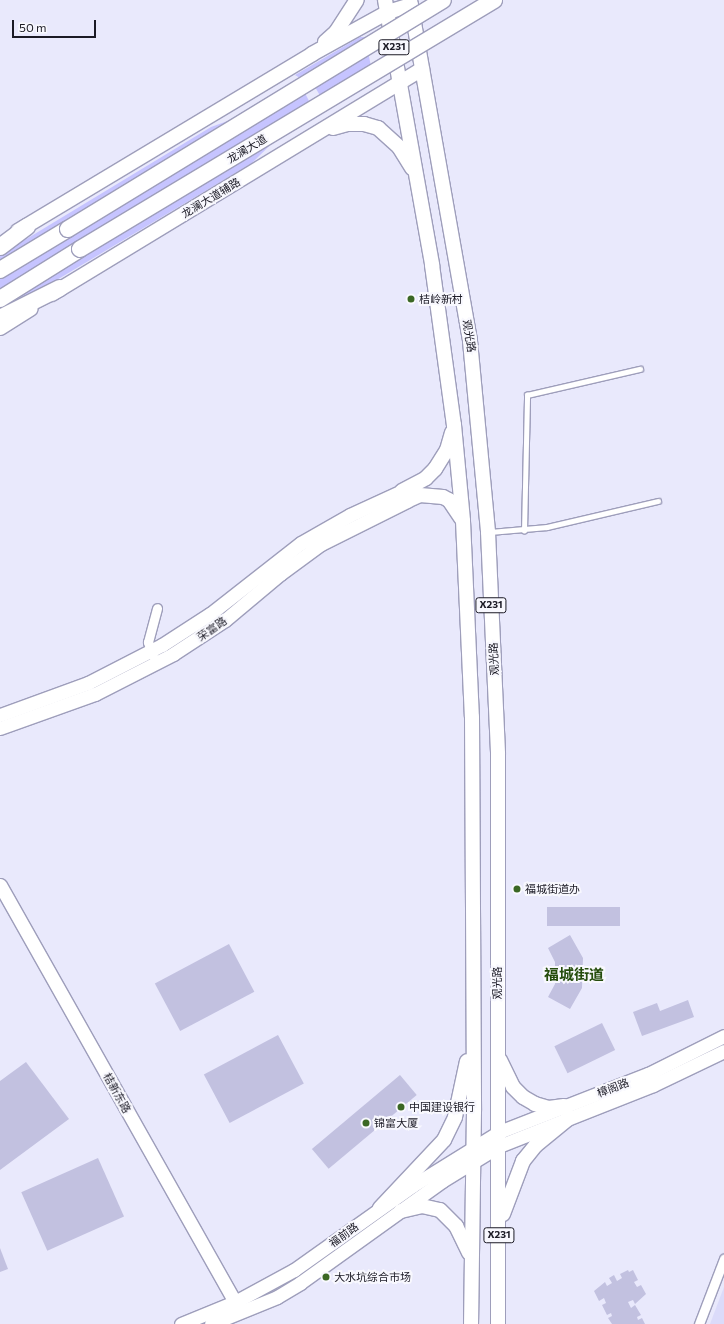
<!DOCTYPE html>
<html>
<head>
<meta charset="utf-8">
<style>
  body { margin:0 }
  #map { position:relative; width:724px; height:1324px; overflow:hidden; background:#e9e9fc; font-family:Commissioner,"Noto Sans SC",sans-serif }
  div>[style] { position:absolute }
  .built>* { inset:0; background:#dbdbfa }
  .green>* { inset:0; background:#c6c4ff }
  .building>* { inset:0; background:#c2c1e0; transform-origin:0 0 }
  .roads { filter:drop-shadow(1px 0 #9e9ebb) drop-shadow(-1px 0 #9e9ebb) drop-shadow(0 1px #9e9ebb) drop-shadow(0 -1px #9e9ebb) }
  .lane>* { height:4.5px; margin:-2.25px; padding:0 2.25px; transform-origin:2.25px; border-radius:2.25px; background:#fff }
  .street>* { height:9px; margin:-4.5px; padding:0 4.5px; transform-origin:4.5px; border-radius:4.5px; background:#fff }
  .secondary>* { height:13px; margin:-6.5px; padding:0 6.5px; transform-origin:6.5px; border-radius:6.5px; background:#fff }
  .primary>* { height:14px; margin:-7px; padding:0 7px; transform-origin:7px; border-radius:7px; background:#fff }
  .highway>* { height:16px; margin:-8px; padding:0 8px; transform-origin:8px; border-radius:8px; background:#fff }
  .bridges { filter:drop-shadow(1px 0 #9e9ebb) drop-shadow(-1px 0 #9e9ebb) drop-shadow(0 1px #9e9ebb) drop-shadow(0 -1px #9e9ebb) }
  .highway-bridge>* { height:16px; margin:-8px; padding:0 8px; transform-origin:8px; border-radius:8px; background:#fff }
  .dots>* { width:11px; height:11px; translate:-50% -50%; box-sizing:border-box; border:2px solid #f8f8fe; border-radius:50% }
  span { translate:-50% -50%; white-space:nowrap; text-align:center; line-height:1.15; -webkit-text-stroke:4px #f8f8fe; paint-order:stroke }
  .shield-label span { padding:1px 3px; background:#f8f8fe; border:1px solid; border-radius:3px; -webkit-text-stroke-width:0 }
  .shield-label { font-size:10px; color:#1b1a25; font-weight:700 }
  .street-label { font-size:11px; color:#1b1a25 }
  .poi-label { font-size:11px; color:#1b1a25 }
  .left { translate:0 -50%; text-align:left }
  .district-label { font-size:15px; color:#254c0d; font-weight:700 }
  .scale { position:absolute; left:12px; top:20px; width:84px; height:18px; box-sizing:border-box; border:2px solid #1b1a25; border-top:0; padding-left:5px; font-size:12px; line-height:14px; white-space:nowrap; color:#1b1a25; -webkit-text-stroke:3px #f8f8fe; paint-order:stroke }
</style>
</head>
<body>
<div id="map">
  <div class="built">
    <i style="clip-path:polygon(724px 1287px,724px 1324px,710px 1324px)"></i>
  </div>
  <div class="green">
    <i style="clip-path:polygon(360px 37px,365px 37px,374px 81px,322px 113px,322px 99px,315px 87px,295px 75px)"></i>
    <i style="clip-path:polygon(305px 93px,311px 105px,252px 163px,40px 290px,0 311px,0 255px,211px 127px)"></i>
  </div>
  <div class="building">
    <i style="left:547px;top:907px;width:73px;height:19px"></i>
    <i style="clip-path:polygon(570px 935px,583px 958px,582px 988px,570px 1009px,548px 997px,555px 984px,555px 962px,548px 948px)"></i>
    <i style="left:229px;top:944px;width:54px;height:84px;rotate:62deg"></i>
    <i style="clip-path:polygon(688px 1000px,694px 1017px,642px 1036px,633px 1012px,657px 1003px,660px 1011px)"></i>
    <i style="left:602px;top:1023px;width:30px;height:53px;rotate:64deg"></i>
    <i style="left:278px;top:1035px;width:55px;height:84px;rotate:62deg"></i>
    <i style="clip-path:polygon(26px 1062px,69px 1119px,0 1170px,0 1081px)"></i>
    <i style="left:400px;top:1075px;width:26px;height:115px;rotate:50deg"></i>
    <i style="left:98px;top:1158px;width:64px;height:84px;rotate:66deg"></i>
    <i style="clip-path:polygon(0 1248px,8px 1269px,0 1272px)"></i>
    <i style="clip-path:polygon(628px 1270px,629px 1272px,633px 1270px,638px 1280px,634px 1282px,637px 1287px,641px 1285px,646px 1294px,635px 1304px,633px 1300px,628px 1302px,631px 1308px,635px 1305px,641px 1315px,637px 1317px,638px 1320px,642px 1318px,645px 1324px,612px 1324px,608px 1318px,612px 1316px,611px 1313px,607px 1315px,602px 1305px,606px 1303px,604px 1298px,599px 1301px,594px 1291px,605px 1282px,607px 1286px,612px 1283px,609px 1278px,614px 1275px,617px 1281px,622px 1278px,620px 1274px)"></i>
  </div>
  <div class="roads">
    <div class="lane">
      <i style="left:524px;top:531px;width:136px;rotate:-88.7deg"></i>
      <i style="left:527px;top:395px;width:116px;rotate:-13deg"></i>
      <i style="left:490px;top:532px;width:57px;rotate:-5deg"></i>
      <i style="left:547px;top:527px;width:114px;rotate:-13.2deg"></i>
    </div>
    <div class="street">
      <i style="left:153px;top:656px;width:15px;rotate:-110deg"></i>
      <i style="left:148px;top:642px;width:35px;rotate:-75deg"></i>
      <i style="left:699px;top:1324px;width:70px;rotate:-69deg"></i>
    </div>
    <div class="secondary">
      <i style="left:0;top:715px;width:94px;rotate:-20deg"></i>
      <i style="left:88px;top:683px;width:83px;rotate:-27.2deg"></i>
      <i style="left:162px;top:645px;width:57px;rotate:-32.9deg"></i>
      <i style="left:210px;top:614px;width:115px;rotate:-38deg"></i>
      <i style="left:301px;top:543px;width:56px;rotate:-29.7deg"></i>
      <i style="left:350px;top:515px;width:57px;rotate:-24.8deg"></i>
      <i style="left:0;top:728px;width:101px;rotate:-19.7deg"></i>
      <i style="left:95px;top:694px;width:88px;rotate:-27.1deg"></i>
      <i style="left:173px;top:654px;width:62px;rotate:-33.2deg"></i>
      <i style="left:225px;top:620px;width:72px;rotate:-39.9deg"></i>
      <i style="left:280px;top:574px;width:51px;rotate:-36.2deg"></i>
      <i style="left:321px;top:544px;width:96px;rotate:-26.6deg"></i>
      <i style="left:0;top:885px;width:479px;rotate:60.6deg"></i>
      <i style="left:181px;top:1324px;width:58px;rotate:-22.2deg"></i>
      <i style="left:235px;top:1302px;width:67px;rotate:-28.5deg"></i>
      <i style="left:294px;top:1270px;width:145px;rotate:-35.4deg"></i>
      <i style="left:412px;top:1186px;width:102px;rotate:-31.8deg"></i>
      <i style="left:499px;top:1132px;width:160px;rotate:-21.3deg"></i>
      <i style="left:648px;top:1074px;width:85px;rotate:-26.6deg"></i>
      <i style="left:211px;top:1324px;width:71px;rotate:-22.2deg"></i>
      <i style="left:277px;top:1297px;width:27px;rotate:-31deg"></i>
      <i style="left:300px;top:1283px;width:175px;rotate:-35.7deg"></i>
      <i style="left:442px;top:1181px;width:67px;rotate:-31.6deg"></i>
      <i style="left:499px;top:1146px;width:166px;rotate:-21.6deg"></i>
      <i style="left:653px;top:1085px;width:79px;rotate:-25.6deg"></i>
    </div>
    <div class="primary">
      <i style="left:385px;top:0;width:269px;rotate:79.9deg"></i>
      <i style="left:432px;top:265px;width:162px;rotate:82.2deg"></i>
      <i style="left:454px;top:425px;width:96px;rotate:84.6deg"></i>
      <i style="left:463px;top:521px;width:196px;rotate:87.4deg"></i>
      <i style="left:472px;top:717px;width:394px;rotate:89.7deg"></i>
      <i style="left:474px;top:1111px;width:213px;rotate:90.8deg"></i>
      <i style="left:410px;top:0;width:346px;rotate:80deg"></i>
      <i style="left:470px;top:341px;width:192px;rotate:84.6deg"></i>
      <i style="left:488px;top:532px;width:222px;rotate:87.4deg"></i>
      <i style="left:498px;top:754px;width:570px;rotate:90deg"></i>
      <i style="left:325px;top:42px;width:15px;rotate:-42deg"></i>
      <i style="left:336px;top:32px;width:38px;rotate:-57deg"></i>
      <i style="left:333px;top:128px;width:16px;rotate:-15deg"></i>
      <i style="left:348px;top:124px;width:16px"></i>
      <i style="left:364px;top:124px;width:15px;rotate:16deg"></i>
      <i style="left:378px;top:128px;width:28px;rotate:42deg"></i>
      <i style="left:399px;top:147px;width:25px;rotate:58deg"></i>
      <i style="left:18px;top:231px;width:343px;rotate:-31deg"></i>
      <i style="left:312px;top:54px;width:87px;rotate:-28.9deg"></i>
      <i style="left:388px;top:12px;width:24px;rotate:-17deg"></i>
      <i style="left:52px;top:294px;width:433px;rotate:-31.3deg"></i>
      <i style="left:0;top:328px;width:36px;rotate:-32deg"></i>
      <i style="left:402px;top:491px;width:27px;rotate:-28deg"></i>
      <i style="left:426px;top:478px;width:13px;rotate:-45deg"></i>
      <i style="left:435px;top:469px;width:22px;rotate:-58deg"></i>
      <i style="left:447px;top:450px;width:18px;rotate:-74deg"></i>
      <i style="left:407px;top:501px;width:14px;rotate:-25deg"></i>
      <i style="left:420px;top:495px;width:23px;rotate:5deg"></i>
      <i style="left:443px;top:497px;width:7px;rotate:27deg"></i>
      <i style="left:449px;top:500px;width:22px;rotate:56deg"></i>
      <i style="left:500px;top:1060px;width:30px;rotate:64deg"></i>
      <i style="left:513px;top:1087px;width:14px;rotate:45deg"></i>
      <i style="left:523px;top:1097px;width:14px;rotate:30deg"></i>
      <i style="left:535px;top:1104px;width:15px;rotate:16deg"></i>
      <i style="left:549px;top:1108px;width:15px;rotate:-8deg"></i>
      <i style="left:380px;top:1208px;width:93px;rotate:-46.7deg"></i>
      <i style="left:444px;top:1140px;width:25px;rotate:-64deg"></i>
      <i style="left:455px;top:1117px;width:57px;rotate:-77.9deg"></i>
      <i style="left:401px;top:1211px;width:22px;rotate:-13deg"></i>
      <i style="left:422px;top:1206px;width:18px;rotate:13deg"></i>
      <i style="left:440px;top:1210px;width:23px;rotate:45deg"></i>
      <i style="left:456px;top:1226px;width:30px;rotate:64deg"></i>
      <i style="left:503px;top:1214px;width:57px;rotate:-69.3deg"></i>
      <i style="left:523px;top:1161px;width:21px;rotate:-51deg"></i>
      <i style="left:536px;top:1145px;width:43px;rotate:-39.3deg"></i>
    </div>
    <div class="highway">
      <i style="left:0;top:247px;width:34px;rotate:-37deg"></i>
      <i style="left:0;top:270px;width:79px;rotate:-31.1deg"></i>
      <i style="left:0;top:299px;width:94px;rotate:-32deg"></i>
      <i style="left:0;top:318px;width:67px;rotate:-26.6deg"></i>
    </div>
  </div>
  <div class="bridges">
    <div class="highway-bridge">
      <i style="left:68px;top:229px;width:439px;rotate:-31.4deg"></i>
      <i style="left:80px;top:249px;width:483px;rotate:-31deg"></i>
    </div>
  </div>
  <div class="dots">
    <i style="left:411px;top:299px;background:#3b6724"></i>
    <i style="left:517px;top:889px;background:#3b6724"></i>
    <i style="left:401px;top:1107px;background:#3b6724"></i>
    <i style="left:366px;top:1123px;background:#3b6724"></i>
    <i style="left:326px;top:1277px;background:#3b6724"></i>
  </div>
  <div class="shield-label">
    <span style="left:394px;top:47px">X231</span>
    <span style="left:491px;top:605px">X231</span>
    <span style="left:499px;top:1235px">X231</span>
  </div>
  <div class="street-label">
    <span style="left:247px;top:149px;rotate:-31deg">龙澜大道</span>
    <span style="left:211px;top:198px;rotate:-31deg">龙澜大道辅路</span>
    <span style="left:469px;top:336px;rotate:81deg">观光路</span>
    <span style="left:212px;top:629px;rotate:-35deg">荣富路</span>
    <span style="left:494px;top:659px;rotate:-93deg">观光路</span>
    <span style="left:497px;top:983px;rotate:-90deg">观光路</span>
    <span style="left:613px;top:1088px;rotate:-21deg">樟阁路</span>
    <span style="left:117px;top:1093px;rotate:61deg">桔新东路</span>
    <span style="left:344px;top:1235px;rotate:-36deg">福前路</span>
  </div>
  <div class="poi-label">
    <span class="left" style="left:419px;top:299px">桔岭新村</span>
    <span class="left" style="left:525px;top:889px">福城街道办</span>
    <span class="left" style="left:409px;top:1107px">中国建设银行</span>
    <span class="left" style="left:374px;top:1123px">锦富大厦</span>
    <span class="left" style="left:334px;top:1277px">大水坑综合市场</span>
  </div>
  <div class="district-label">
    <span style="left:574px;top:975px">福城街道</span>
  </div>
  <div class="scale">50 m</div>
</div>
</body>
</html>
